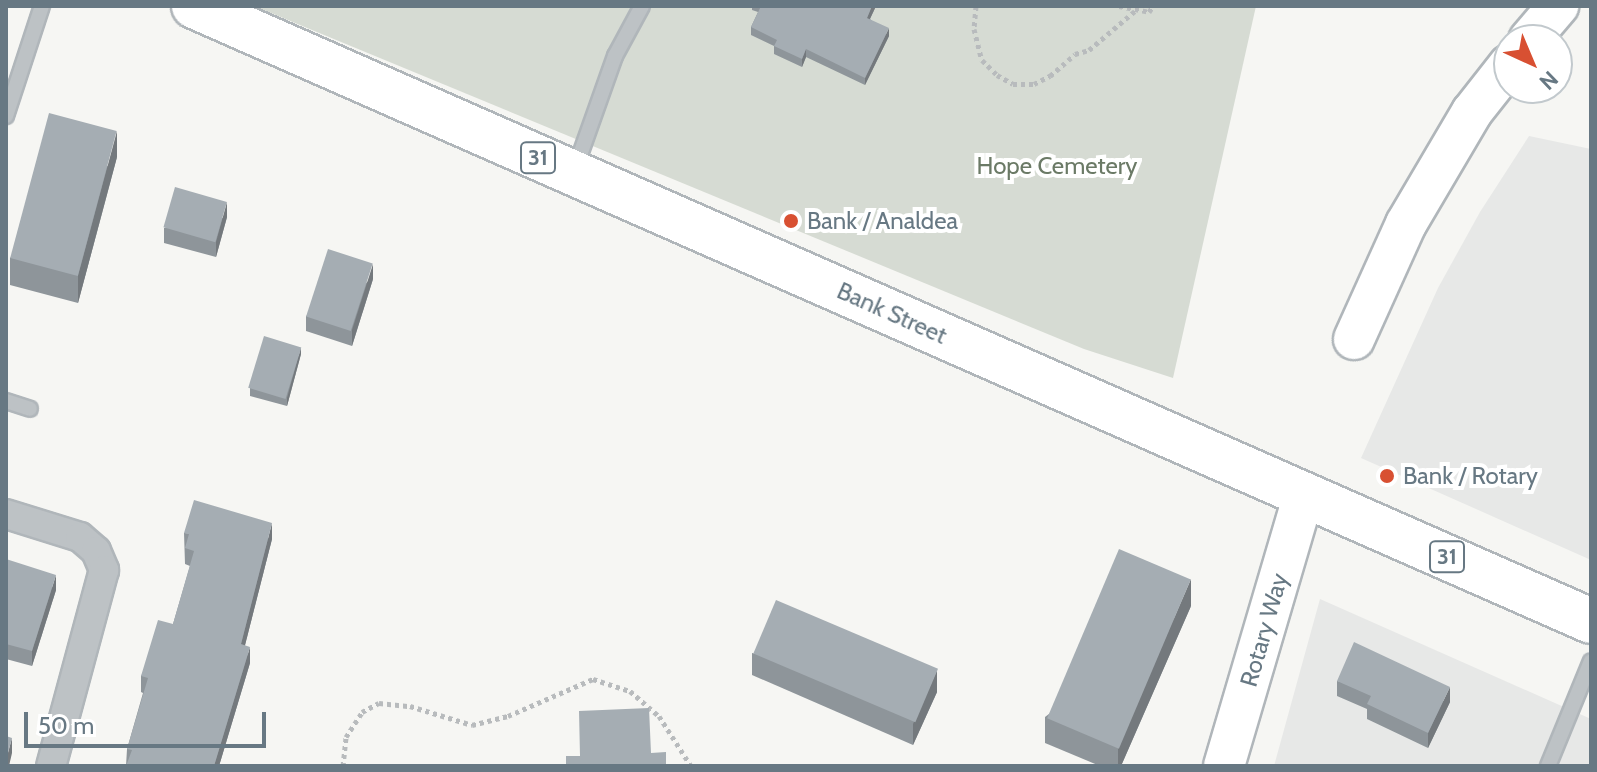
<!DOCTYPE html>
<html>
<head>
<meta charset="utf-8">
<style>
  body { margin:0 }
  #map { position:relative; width:1597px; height:772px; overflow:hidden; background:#f6f6f3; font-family:Cabin,sans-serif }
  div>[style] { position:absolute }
  .built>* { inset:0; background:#e7e8e7 }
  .green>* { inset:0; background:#d6dbd3 }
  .path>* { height:5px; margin-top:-2.5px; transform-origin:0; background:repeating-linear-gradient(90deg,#b8bbbd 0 4px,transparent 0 8px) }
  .roads { filter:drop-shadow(2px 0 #b0b6ba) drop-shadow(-2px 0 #b0b6ba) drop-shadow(0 2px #b0b6ba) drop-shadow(0 -2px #b0b6ba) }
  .lane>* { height:14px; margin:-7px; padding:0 7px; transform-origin:7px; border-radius:7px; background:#bdc2c5 }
  .street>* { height:28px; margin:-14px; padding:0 14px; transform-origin:14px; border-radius:14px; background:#bdc2c5 }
  .secondary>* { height:40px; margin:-20px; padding:0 20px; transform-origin:20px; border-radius:20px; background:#fff }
  .primary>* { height:44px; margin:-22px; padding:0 22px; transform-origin:22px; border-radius:22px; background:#fff }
  .wall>* { inset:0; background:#8e959a }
  .shaded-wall>* { inset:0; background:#74797d }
  .building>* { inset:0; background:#a5adb3; transform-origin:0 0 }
  .dots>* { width:22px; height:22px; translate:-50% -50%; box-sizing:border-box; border:4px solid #fff; border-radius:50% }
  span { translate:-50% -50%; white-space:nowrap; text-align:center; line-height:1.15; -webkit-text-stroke:8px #fff; paint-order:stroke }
  .shield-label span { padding:2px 6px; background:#fff; border:2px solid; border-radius:6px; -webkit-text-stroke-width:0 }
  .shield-label { font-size:22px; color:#677883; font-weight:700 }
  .park-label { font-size:24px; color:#6b7a66 }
  .poi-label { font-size:24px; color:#677883 }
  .left { translate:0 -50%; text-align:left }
  .street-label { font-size:24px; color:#677883 }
  .frame { position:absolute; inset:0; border:8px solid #677883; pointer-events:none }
  .north { position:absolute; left:1493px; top:24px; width:80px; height:80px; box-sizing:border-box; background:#fff; border:2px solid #c2c9cd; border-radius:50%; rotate:136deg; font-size:22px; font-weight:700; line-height:32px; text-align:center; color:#677883 }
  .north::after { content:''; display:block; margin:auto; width:28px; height:36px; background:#d85032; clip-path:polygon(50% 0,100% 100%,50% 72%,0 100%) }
  .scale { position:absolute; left:24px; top:712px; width:242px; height:36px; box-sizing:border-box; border:4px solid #677883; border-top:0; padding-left:10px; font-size:24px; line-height:28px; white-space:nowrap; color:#677883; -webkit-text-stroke:6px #fff; paint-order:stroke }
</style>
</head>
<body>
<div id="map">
  <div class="built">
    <i style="clip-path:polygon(1529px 136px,1591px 149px,1591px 560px,1361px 458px,1438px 288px,1480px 212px)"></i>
    <i style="clip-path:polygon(1320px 599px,1591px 719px,1591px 766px,1274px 766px)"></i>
  </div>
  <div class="green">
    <i style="clip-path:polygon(254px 6px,1256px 6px,1173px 378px,1084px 349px)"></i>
  </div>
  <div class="path">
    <i style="left:976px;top:6px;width:23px;rotate:95deg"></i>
    <i style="left:974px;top:29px;width:32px;rotate:76deg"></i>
    <i style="left:982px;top:60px;width:21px;rotate:45deg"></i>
    <i style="left:997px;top:75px;width:18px;rotate:29deg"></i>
    <i style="left:1013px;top:84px;width:21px"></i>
    <i style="left:1034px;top:84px;width:18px;rotate:-27deg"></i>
    <i style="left:1050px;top:76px;width:33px;rotate:-41deg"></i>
    <i style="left:1075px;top:54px;width:15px;rotate:-16deg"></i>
    <i style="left:1089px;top:50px;width:60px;rotate:-40.3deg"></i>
    <i style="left:1119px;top:6px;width:31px;rotate:11deg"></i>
    <i style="left:1149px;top:12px;width:7px;rotate:-56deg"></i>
    <i style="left:343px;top:766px;width:29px;rotate:-84deg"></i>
    <i style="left:346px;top:737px;width:30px;rotate:-57deg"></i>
    <i style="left:362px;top:712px;width:19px;rotate:-28deg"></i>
    <i style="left:379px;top:703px;width:31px;rotate:6deg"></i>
    <i style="left:410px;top:706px;width:65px;rotate:17deg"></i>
    <i style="left:472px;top:725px;width:37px;rotate:-14deg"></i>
    <i style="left:508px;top:716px;width:93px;rotate:-23.5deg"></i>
    <i style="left:593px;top:679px;width:39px;rotate:18deg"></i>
    <i style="left:630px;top:691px;width:38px;rotate:41deg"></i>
    <i style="left:659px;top:716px;width:59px;rotate:57.4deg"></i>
  </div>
  <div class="roads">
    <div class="lane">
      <i style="left:6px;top:116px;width:116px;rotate:-71.9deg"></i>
      <i style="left:575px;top:169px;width:120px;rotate:-70.5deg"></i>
      <i style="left:615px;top:56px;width:57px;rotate:-61.6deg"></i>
      <i style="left:6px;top:401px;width:25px;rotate:18deg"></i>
      <i style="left:1548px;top:766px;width:113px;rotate:-67.7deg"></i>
    </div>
    <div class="street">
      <i style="left:6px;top:514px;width:77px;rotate:17.3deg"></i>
      <i style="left:80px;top:537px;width:21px;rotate:41deg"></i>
      <i style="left:96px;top:551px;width:21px;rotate:67deg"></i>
      <i style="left:104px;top:570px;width:203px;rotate:105.1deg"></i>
    </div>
    <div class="secondary">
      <i style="left:1529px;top:40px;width:45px;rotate:-49.5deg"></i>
      <i style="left:1354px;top:339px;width:126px;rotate:-65.7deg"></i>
      <i style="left:1406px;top:224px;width:130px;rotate:-59.5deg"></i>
      <i style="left:1472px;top:112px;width:60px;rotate:-51.8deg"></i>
      <i style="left:1224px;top:766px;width:284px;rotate:-73.6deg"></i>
    </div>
    <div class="primary">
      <i style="left:194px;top:6px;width:1526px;rotate:23.76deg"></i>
    </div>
  </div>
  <div class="wall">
    <i style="clip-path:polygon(752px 6px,876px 6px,870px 19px,889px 36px,865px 85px,806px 57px,802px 67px,774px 54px,774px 46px,751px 35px,751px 27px,758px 12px,752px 10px)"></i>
    <i style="clip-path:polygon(117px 157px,78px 303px,10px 285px,10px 258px)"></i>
    <i style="clip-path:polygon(227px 217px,216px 257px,164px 243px,164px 228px)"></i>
    <i style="clip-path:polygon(373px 279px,352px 346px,306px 331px,306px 316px)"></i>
    <i style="clip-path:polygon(301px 354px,287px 406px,250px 396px,250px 388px)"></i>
    <i style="clip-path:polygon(184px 533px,272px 539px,245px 645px,250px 663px,219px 766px,126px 766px,127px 749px,143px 693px,141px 692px,141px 676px,173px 624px,190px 566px,185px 564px)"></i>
    <i style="clip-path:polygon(6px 559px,56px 590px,32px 666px,6px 659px)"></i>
    <i style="clip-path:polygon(1191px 606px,1121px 766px,1100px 766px,1045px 743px,1045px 717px)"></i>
    <i style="clip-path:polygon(752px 653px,937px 692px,913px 745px,752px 675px)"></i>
    <i style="clip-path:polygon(1337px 681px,1450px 702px,1428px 748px,1367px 719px,1367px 709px,1337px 696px)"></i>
  </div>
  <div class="shaded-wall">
    <i style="clip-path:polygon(872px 6px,876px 6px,867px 25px,867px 18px)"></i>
    <i style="clip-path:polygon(889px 28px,889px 36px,865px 85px,865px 78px)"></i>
    <i style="clip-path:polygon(806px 49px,806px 57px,802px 67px,802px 59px)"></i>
    <i style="clip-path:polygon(117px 131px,117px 157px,78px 303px,78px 276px)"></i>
    <i style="clip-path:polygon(227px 202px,227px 217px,216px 257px,216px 242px)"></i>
    <i style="clip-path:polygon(373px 264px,373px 279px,352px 346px,352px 330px)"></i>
    <i style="clip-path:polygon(301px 347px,301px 354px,287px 406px,287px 398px)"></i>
    <i style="clip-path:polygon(272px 523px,272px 539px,241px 661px,241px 644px)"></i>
    <i style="clip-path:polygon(56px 575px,56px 590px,32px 666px,32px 651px)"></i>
    <i style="clip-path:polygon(1191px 579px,1191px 606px,1121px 766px,1118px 766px,1118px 747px)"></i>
    <i style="clip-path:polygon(250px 647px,250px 663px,219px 766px,214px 766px)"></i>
    <i style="clip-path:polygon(937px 670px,937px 692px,913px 745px,913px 724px)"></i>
    <i style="clip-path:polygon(1450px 687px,1450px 702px,1428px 748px,1428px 733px)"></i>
    <i style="clip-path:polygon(12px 738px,12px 753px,9px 766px,6px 766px,6px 760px)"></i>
  </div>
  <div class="building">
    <i style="clip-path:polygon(761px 6px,872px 6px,867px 18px,889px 28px,865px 78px,806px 49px,802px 59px,774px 46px,777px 40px,751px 27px)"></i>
    <i style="left:49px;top:113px;width:70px;height:150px;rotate:15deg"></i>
    <i style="left:175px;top:187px;width:54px;height:42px;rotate:16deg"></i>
    <i style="left:328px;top:249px;width:47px;height:71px;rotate:18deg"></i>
    <i style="left:264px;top:336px;width:39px;height:54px;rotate:17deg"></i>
    <i style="clip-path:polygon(194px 500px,272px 523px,241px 644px,250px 647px,214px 766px,126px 766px,132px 750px,127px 749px,148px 678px,141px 676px,158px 620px,173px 624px,194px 551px,185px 548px,189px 534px,184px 533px)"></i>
    <i style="left:1119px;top:549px;width:78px;height:184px;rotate:23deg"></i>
    <i style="clip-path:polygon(6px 559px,56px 575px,32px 651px,6px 644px)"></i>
    <i style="left:776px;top:600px;width:176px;height:58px;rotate:23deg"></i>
    <i style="clip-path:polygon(1354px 642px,1450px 687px,1428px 733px,1367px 704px,1371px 696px,1337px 681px)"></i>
    <i style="clip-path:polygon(649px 708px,651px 753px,666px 752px,666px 766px,566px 766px,566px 756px,580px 756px,579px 711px)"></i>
    <i style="clip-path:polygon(6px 736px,12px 738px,6px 760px)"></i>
  </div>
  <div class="dots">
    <i style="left:791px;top:221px;background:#d85032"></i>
    <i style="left:1387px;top:476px;background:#d85032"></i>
  </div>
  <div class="shield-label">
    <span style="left:538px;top:158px">31</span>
    <span style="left:1447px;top:557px">31</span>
  </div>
  <div class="park-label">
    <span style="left:1057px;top:166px">Hope Cemetery</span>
  </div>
  <div class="poi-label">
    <span class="left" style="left:807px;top:221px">Bank / Analdea</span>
    <span class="left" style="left:1403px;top:476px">Bank / Rotary</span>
  </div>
  <div class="street-label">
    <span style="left:892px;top:313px;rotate:24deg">Bank Street</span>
    <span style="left:1264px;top:630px;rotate:-74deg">Rotary Way</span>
  </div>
  <div class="frame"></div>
  <div class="north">N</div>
  <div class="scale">50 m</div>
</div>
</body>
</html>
